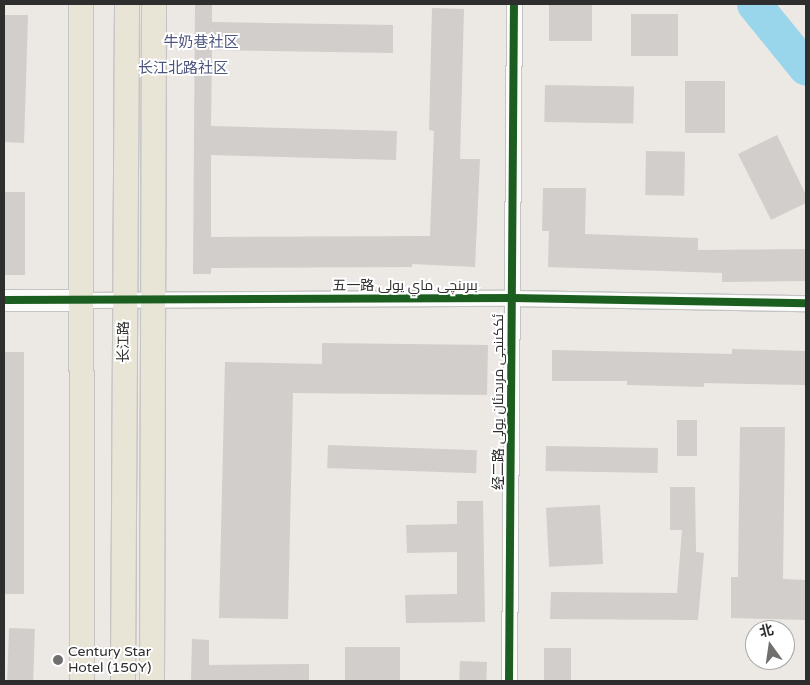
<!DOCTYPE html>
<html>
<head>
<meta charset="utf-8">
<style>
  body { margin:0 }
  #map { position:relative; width:810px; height:685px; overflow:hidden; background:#ece8e4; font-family:"Varela Round",Cairo,"Noto Sans SC",sans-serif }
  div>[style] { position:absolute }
  .river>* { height:35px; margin:-17.5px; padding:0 17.5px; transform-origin:17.5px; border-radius:17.5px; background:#99d6ec }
  .building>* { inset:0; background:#d1cecb; transform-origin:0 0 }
  .roads { filter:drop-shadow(1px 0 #c5c4c5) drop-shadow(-1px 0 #c5c4c5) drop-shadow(0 1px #c5c4c5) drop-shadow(0 -1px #c5c4c5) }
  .street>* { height:15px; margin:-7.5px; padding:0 7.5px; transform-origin:7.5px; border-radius:7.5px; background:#fcfcfb }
  .secondary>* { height:21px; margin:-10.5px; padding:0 10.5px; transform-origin:10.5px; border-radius:10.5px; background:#fcfcfb }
  .primary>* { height:24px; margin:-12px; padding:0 12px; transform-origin:12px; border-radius:12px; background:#e8e4d6 }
  .cycleway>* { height:8px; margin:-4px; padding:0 4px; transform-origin:4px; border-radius:4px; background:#1b5e20 }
  .dots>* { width:14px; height:14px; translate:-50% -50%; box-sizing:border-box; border:2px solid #fff; border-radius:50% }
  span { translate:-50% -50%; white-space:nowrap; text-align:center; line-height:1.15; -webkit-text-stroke:4px #fff; paint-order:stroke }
  .street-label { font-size:14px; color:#2e2e2e }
  .poi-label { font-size:14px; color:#2e2e2e }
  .left { translate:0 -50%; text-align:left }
  .neighbourhood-label { font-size:15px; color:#4d5680 }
  .frame { position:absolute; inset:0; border:5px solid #2e2e2e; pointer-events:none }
  .north { position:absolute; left:745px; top:620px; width:50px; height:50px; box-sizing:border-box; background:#fff; border:1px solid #ababab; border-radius:50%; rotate:346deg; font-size:14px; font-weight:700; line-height:20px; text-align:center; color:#2e2e2e }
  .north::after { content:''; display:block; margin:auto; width:18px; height:22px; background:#706f6e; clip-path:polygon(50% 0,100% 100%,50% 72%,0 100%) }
</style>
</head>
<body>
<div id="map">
  <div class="river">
    <i style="left:754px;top:4px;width:82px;rotate:50.9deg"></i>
  </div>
  <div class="building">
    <i style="clip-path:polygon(195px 4px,212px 4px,212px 22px,393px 25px,393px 53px,212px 50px,211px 126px,397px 131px,396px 160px,211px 155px,211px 237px,430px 236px,434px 131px,429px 130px,432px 8px,464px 9px,460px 159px,480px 159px,475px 267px,412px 264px,412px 267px,211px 268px,211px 274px,193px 274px)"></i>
    <i style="left:549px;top:4px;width:43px;height:37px"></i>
    <i style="left:631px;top:14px;width:47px;height:42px"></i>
    <i style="clip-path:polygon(4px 15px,28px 15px,24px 143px,4px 142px)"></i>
    <i style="left:685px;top:81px;width:40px;height:52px"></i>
    <i style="left:545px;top:85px;width:89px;height:37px;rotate:1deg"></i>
    <i style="clip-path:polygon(777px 135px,806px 195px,806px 203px,771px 220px,738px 154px)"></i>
    <i style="left:646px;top:151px;width:39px;height:44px;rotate:1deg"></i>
    <i style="clip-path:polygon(543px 188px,586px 188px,585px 234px,698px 238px,698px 250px,806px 249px,806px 281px,722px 282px,722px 273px,548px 267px,549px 231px,542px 231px)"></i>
    <i style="left:4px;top:192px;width:21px;height:83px"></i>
    <i style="clip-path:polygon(322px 343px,488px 345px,487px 395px,293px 393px,288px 619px,219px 618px,225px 362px,322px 364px)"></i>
    <i style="clip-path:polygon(732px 349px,806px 351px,806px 385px,704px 383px,704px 387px,627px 385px,627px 381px,552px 381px,552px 350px,732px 354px)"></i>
    <i style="left:4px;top:352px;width:20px;height:242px"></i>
    <i style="left:677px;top:420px;width:20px;height:36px"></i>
    <i style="clip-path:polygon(740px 427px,785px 427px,783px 579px,806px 580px,806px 620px,731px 618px,731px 577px,738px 577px)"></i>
    <i style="left:328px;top:445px;width:149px;height:23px;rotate:2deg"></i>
    <i style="left:546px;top:446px;width:112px;height:25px;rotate:1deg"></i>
    <i style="clip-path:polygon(670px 487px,695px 487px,696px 552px,704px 553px,698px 620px,550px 619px,551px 592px,677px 593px,682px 530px,670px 530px)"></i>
    <i style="clip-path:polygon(457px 501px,483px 501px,485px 622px,406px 623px,405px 595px,457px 594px,457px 552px,407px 553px,406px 525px,457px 524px)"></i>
    <i style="left:600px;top:505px;width:59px;height:54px;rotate:87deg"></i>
    <i style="left:9px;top:628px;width:26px;height:53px;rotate:2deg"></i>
    <i style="clip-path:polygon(192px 639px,209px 640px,209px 665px,309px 664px,309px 681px,191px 681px)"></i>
    <i style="left:345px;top:647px;width:55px;height:34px"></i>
    <i style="left:544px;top:648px;width:27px;height:33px"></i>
    <i style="left:460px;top:661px;width:27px;height:20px;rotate:2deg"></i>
  </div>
  <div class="roads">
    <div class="street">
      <i style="left:83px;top:300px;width:429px;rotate:-0.3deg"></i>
      <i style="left:512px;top:298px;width:294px;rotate:1deg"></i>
      <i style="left:509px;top:681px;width:677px;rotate:-89.58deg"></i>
    </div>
    <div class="secondary">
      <i style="left:4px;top:300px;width:79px"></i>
    </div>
    <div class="primary">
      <i style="left:81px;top:4px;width:677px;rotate:89.92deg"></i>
      <i style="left:123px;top:681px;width:677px;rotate:-89.66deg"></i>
      <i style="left:152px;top:681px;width:677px;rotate:-89.83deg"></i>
    </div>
  </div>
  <div class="cycleway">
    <i style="left:4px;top:300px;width:508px;rotate:-0.23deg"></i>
    <i style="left:512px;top:298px;width:294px;rotate:1deg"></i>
    <i style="left:509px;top:681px;width:677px;rotate:-89.58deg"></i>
  </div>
  <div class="dots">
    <i style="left:58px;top:660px;background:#706f6e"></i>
  </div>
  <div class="street-label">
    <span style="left:405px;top:286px">五一路 بىرىنچى ماي يولى</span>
    <span style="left:124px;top:342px;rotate:-90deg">长江路</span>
    <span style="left:499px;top:402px;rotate:-90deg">经二路 ئككىنجى مرىدىئان يولى</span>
  </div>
  <div class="poi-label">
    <span class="left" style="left:68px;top:660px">Century Star<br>Hotel (150Y)</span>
  </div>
  <div class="neighbourhood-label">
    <span style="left:201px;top:43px">牛奶巷社区</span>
    <span style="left:183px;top:69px">长江北路社区</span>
  </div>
  <div class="frame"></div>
  <div class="north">北</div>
</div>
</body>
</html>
